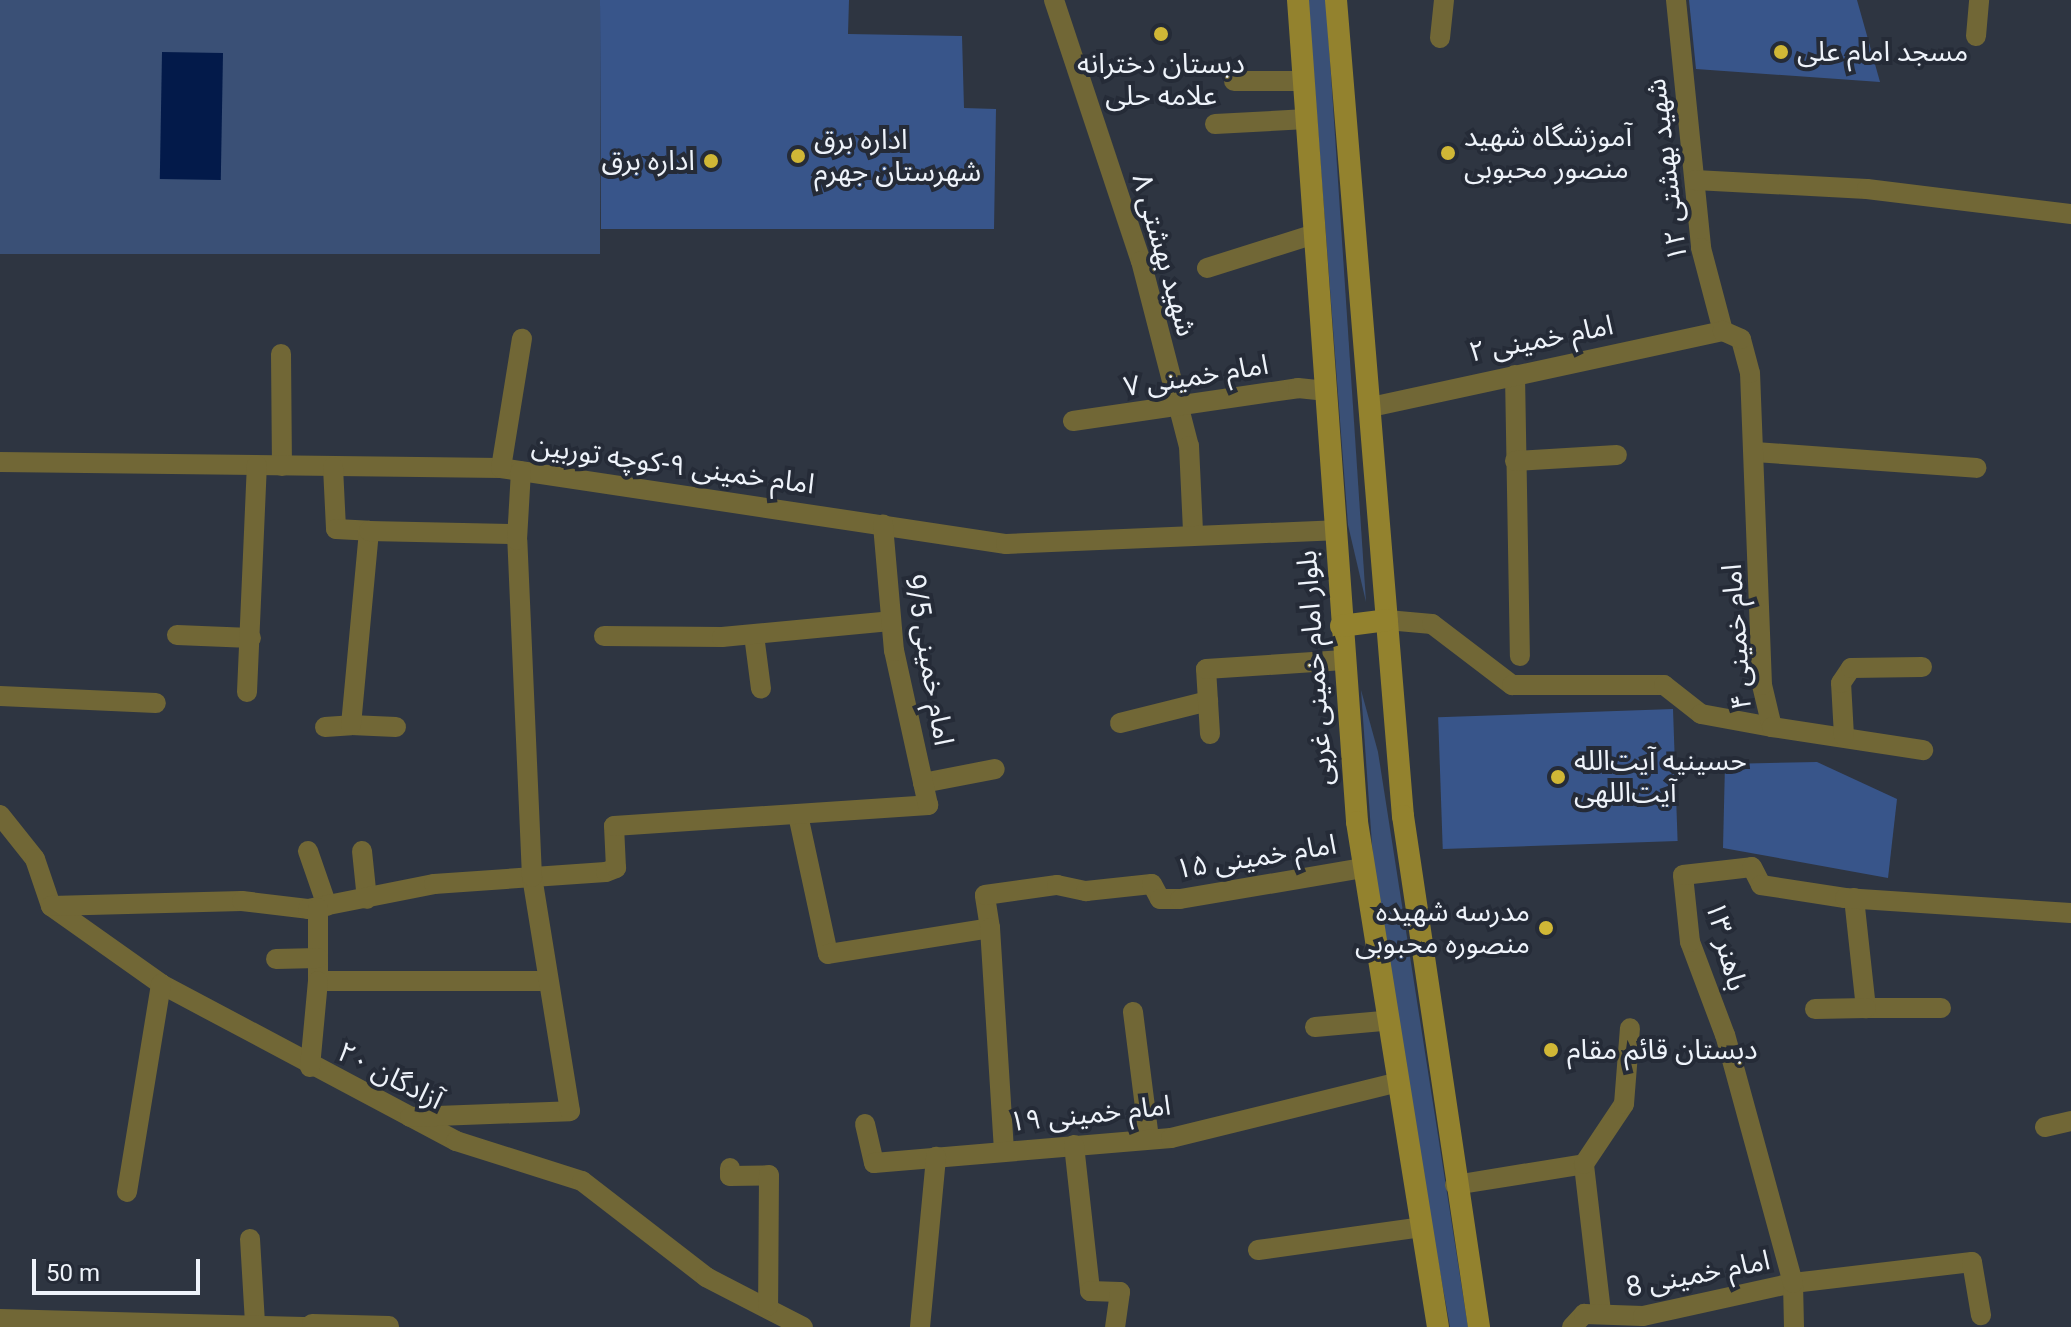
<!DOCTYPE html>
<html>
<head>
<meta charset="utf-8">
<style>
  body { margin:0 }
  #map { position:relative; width:2071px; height:1327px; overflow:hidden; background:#2e3541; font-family:Roboto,"Noto Sans Arabic",sans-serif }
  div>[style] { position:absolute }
  .green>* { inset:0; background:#3a5076; transform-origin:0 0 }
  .water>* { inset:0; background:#031a4a; transform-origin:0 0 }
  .building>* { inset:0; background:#38558a; transform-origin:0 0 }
  .minor>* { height:20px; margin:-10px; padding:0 10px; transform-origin:10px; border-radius:10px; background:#716736 }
  .secondary>* { height:22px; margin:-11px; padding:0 11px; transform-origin:11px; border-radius:11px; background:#93822e }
  .dots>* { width:22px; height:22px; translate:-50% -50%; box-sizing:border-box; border:4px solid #252b37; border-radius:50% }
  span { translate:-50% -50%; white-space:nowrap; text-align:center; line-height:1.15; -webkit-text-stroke:8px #252b37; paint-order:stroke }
  .poi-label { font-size:28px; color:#eef3fa }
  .left { translate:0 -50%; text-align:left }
  .right { translate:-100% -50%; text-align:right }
  .street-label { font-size:28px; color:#eef3fa }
  .scale { position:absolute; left:32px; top:1259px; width:168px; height:36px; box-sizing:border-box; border:4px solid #eef3fa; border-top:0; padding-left:10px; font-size:24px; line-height:28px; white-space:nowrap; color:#eef3fa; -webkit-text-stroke:6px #252b37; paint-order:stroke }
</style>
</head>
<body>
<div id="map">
  <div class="green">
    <i style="left:0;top:0;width:600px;height:254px"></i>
    <i style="clip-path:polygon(1308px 0,1326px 0,1366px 602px,1348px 525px)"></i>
    <i style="clip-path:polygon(1361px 690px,1378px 752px,1468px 1327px,1450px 1327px,1419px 1157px,1375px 887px)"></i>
  </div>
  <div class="water">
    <i style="left:223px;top:53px;width:127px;height:61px;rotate:91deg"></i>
  </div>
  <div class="building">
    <i style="clip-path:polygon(600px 0,849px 0,848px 34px,962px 36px,964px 108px,996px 109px,994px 229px,601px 229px)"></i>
    <i style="clip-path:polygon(1689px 0,1857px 0,1880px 82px,1696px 69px)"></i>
    <i style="left:1673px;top:709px;width:132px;height:235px;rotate:88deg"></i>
    <i style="clip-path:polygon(1817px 762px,1897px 799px,1888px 878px,1723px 848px,1725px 764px)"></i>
  </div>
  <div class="minor">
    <i style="left:1054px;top:0;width:275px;rotate:71.6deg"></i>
    <i style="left:1141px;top:261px;width:191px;rotate:75.5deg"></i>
    <i style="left:1189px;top:446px;width:85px;rotate:87.3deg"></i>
    <i style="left:1676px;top:0;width:249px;rotate:84.2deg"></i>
    <i style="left:1701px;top:248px;width:86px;rotate:75.2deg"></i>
    <i style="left:1976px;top:36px;width:36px;rotate:-85deg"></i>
    <i style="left:1440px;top:38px;width:38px;rotate:-84deg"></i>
    <i style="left:1234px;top:81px;width:70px"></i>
    <i style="left:1215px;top:124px;width:92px;rotate:-3.1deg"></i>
    <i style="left:1695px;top:180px;width:172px;rotate:3deg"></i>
    <i style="left:1867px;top:189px;width:206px;rotate:7deg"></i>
    <i style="left:1207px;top:268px;width:113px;rotate:-17.5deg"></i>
    <i style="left:281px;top:354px;width:112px;rotate:89.5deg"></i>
    <i style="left:1515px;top:375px;width:281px;rotate:89deg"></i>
    <i style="left:1371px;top:407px;width:360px;rotate:-12.2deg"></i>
    <i style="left:1073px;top:421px;width:227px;rotate:-8.3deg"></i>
    <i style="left:1298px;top:388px;width:29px;rotate:6deg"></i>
    <i style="left:1755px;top:452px;width:222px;rotate:4.1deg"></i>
    <i style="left:1515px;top:461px;width:102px;rotate:-3.4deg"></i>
    <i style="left:0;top:462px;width:501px;rotate:0.69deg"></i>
    <i style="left:501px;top:468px;width:511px;rotate:8.56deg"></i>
    <i style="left:1006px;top:544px;width:329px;rotate:-2.4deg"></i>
    <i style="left:333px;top:467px;width:62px;rotate:87.2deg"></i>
    <i style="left:336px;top:529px;width:33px;rotate:3deg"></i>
    <i style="left:501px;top:468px;width:131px;rotate:-80.8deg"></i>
    <i style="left:1387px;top:620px;width:45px;rotate:5.1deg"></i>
    <i style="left:1432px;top:624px;width:101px;rotate:37.3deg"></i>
    <i style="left:1512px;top:685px;width:152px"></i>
    <i style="left:1664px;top:685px;width:47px;rotate:38.1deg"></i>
    <i style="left:1701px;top:714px;width:72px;rotate:10.4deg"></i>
    <i style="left:1772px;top:727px;width:43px;rotate:-103.4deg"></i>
    <i style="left:1762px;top:685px;width:312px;rotate:-92.2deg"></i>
    <i style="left:1750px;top:373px;width:35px;rotate:-105deg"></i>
    <i style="left:1741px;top:339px;width:20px;rotate:-156deg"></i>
    <i style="left:177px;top:635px;width:74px;rotate:2.3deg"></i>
    <i style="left:754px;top:635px;width:54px;rotate:82.6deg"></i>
    <i style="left:604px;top:636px;width:118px;rotate:0.5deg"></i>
    <i style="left:722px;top:637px;width:169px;rotate:-5.4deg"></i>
    <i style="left:247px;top:692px;width:227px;rotate:-87.5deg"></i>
    <i style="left:0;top:696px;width:156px;rotate:2.6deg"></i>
    <i style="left:1120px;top:723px;width:91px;rotate:-14deg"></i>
    <i style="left:351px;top:725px;width:45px;rotate:2.5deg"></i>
    <i style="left:325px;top:727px;width:26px;rotate:-4deg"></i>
    <i style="left:351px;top:725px;width:195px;rotate:-84.7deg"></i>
    <i style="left:369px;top:531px;width:148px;rotate:1.2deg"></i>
    <i style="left:1772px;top:727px;width:153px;rotate:8.7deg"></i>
    <i style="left:1210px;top:734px;width:65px;rotate:-93.5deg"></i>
    <i style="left:1206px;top:669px;width:138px;rotate:-3.7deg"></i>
    <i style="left:1844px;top:736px;width:53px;rotate:-93.2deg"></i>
    <i style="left:1841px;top:683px;width:18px;rotate:-56deg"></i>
    <i style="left:1851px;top:668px;width:71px;rotate:-0.8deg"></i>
    <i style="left:923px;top:783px;width:73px;rotate:-11deg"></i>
    <i style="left:0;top:815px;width:56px;rotate:51.5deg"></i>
    <i style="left:35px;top:859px;width:50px;rotate:71.2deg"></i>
    <i style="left:51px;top:906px;width:135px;rotate:35.3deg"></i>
    <i style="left:161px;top:984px;width:334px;rotate:28deg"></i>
    <i style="left:456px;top:1141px;width:132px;rotate:17.6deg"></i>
    <i style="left:582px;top:1181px;width:157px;rotate:37.7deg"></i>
    <i style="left:706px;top:1277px;width:109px;rotate:27.3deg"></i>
    <i style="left:798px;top:815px;width:142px;rotate:77.8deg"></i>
    <i style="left:828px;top:954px;width:164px;rotate:-9.1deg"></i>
    <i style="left:990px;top:928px;width:33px;rotate:-99deg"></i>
    <i style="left:985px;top:895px;width:73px;rotate:-7.9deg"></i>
    <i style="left:1057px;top:885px;width:30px;rotate:12deg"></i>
    <i style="left:1086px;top:891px;width:66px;rotate:-6.1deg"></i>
    <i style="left:1152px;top:884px;width:17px;rotate:62deg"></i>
    <i style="left:1160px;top:899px;width:20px"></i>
    <i style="left:1180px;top:899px;width:186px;rotate:-9.6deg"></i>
    <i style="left:308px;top:851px;width:58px;rotate:70.9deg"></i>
    <i style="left:362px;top:851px;width:48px;rotate:84.1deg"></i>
    <i style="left:1854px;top:898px;width:111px;rotate:83.8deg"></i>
    <i style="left:1866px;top:1008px;width:75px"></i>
    <i style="left:51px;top:906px;width:191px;rotate:-1.5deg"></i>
    <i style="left:242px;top:901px;width:66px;rotate:6.9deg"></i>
    <i style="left:308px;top:909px;width:128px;rotate:-11.2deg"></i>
    <i style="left:434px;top:884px;width:172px;rotate:-4deg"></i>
    <i style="left:606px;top:872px;width:11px;rotate:-22deg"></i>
    <i style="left:616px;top:868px;width:42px;rotate:-92.7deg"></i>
    <i style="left:614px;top:826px;width:315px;rotate:-3.8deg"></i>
    <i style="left:928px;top:805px;width:158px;rotate:-102.4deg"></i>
    <i style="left:894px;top:651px;width:127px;rotate:-95deg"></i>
    <i style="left:318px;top:908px;width:73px;rotate:90deg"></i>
    <i style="left:318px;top:981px;width:228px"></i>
    <i style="left:990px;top:928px;width:224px;rotate:86.4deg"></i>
    <i style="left:276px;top:959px;width:42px;rotate:-1.4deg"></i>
    <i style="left:1815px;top:1009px;width:51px;rotate:-1.1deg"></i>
    <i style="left:1133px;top:1012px;width:128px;rotate:82.8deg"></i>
    <i style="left:1315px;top:1027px;width:68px;rotate:-5deg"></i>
    <i style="left:310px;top:1067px;width:86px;rotate:-84.7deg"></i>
    <i style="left:410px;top:1117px;width:160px;rotate:-2.1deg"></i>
    <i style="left:570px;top:1111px;width:237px;rotate:-99.2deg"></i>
    <i style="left:532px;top:877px;width:337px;rotate:-92.5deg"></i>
    <i style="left:517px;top:540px;width:69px;rotate:-86.7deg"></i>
    <i style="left:865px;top:1124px;width:40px;rotate:77deg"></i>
    <i style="left:874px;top:1163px;width:298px;rotate:-4.8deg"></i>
    <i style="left:1171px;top:1138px;width:231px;rotate:-13.8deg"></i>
    <i style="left:2045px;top:1127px;width:27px;rotate:-13deg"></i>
    <i style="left:1074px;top:1145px;width:147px;rotate:83.7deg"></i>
    <i style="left:1090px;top:1291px;width:30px;rotate:2deg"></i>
    <i style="left:1120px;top:1292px;width:35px;rotate:98deg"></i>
    <i style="left:730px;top:1168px;width:8px;rotate:90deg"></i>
    <i style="left:730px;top:1176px;width:39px;rotate:-1deg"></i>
    <i style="left:769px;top:1175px;width:131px;rotate:90.4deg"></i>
    <i style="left:1455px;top:1185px;width:131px;rotate:-9.2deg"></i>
    <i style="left:127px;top:1192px;width:211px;rotate:-80.7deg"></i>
    <i style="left:250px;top:1239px;width:84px;rotate:86.6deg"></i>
    <i style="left:1258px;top:1250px;width:165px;rotate:-8deg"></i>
    <i style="left:1601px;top:1312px;width:149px;rotate:-96.6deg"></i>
    <i style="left:1584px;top:1164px;width:72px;rotate:-56.3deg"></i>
    <i style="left:1624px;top:1104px;width:76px;rotate:-85.5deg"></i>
    <i style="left:0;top:1319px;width:313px;rotate:1.5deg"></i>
    <i style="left:312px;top:1324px;width:77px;rotate:1.5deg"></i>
    <i style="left:920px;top:1327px;width:171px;rotate:-84.6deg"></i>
    <i style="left:1572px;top:1327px;width:18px;rotate:-47deg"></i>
    <i style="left:1584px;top:1314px;width:59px;rotate:1.9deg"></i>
    <i style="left:1643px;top:1316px;width:154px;rotate:-12.4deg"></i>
    <i style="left:1793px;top:1283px;width:180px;rotate:-6.7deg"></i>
    <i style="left:1972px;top:1262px;width:54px;rotate:80.4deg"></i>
    <i style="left:1794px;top:1327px;width:44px;rotate:-91.3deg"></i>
    <i style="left:1793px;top:1283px;width:257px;rotate:-105.3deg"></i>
    <i style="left:1725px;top:1035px;width:99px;rotate:-110.6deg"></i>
    <i style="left:1690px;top:942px;width:67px;rotate:-96deg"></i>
    <i style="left:1683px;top:875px;width:69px;rotate:-6.6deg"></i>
    <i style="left:1752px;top:867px;width:20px;rotate:63deg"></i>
    <i style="left:1761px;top:885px;width:85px;rotate:8.8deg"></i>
    <i style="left:1845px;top:898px;width:226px;rotate:3.8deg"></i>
  </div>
  <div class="secondary">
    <i style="left:1298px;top:0;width:824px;rotate:85.89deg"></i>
    <i style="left:1357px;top:822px;width:511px;rotate:80.89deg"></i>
    <i style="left:1336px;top:0;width:819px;rotate:85.31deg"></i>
    <i style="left:1403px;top:816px;width:517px;rotate:81.54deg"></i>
    <i style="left:1341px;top:626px;width:46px;rotate:-7.4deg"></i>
  </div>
  <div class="dots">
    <i style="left:1161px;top:34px;background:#d0b736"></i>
    <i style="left:1781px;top:52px;background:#d0b736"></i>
    <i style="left:1448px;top:153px;background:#d0b736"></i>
    <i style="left:798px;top:156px;background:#d0b736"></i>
    <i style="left:711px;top:161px;background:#d0b736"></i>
    <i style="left:1558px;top:777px;background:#d0b736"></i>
    <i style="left:1546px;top:928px;background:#d0b736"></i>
    <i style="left:1551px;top:1050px;background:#d0b736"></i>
  </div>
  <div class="poi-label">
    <span class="left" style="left:1797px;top:52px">مسجد امام علی</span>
    <span style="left:1161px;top:80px">دبستان دخترانه<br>علامه حلی</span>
    <span class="left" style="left:1464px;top:153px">آموزشگاه شهید<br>منصور محبوبی</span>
    <span class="left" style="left:814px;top:156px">اداره برق<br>شهرستان جهرم</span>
    <span class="right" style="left:695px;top:161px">اداره برق</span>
    <span class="left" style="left:1574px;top:777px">حسینیه آیت‌الله<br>آیت‌اللهی</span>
    <span class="right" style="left:1530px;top:928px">مدرسه شهیده<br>منصوره محبوبی</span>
    <span class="left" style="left:1567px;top:1050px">دبستان قائم مقام</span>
  </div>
  <div class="street-label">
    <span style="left:1667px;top:170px;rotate:-97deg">شهید بهشتی ۱۲</span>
    <span style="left:1164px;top:255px;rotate:74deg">شهید بهشتی ۸</span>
    <span style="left:1541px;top:339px;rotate:-11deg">امام خمینی ۲</span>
    <span style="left:1196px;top:376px;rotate:-9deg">امام خمینی ۷</span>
    <span style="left:673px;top:465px;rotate:8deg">امام خمینی ۹-کوچه توربین</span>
    <span style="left:1737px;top:637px;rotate:-94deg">امام خمینی ۴</span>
    <span style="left:929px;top:660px;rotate:80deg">امام خمینی 9/5</span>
    <span style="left:1315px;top:668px;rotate:-94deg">بلوار امام خمینی غربی</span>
    <span style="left:1256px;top:857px;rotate:-9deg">امام خمینی ۱۵</span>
    <span style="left:1726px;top:946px;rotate:75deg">باهنر ۱۳</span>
    <span style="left:390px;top:1076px;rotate:27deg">آزادگان ۲۰</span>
    <span style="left:1090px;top:1114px;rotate:-6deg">امام خمینی ۱۹</span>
    <span style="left:1698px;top:1274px;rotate:-11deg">امام خمینی 8</span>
  </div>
  <div class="scale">50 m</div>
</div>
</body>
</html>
